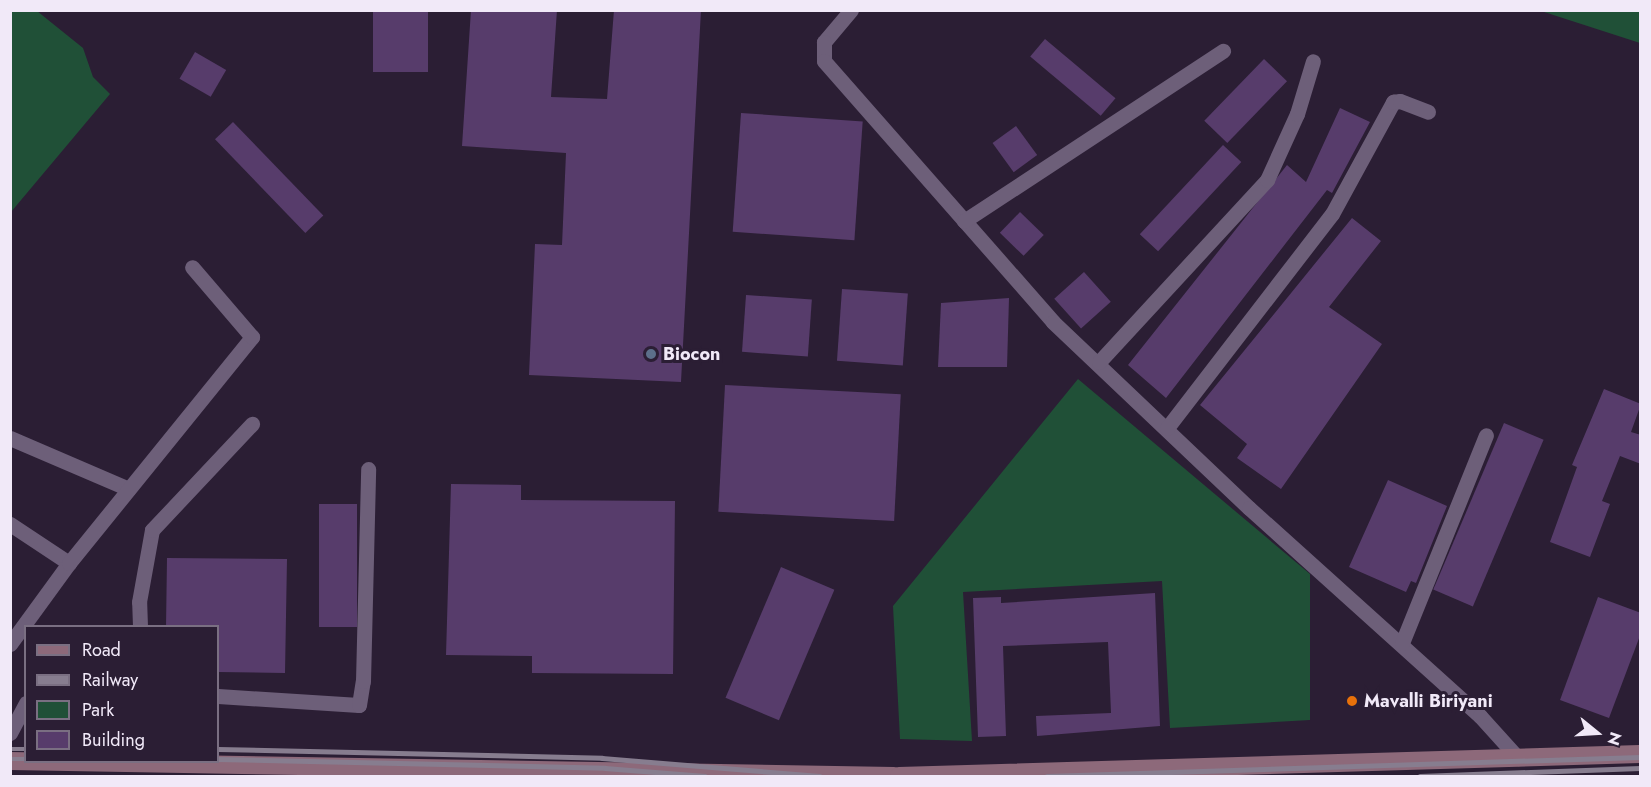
<!DOCTYPE html>
<html>
<head>
<meta charset="utf-8">
<style>
  body { margin:0 }
  #map { position:relative; width:1651px; height:787px; overflow:hidden; background:#2b1e34; font-family:Jost,sans-serif }
  div>[style] { position:absolute }
  .green>* { inset:0; background:#205037 }
  .building>* { inset:0; background:#573c6b; transform-origin:0 0 }
  .street>* { height:15px; margin:-7.5px; padding:0 7.5px; transform-origin:7.5px; border-radius:7.5px; background:#6d5f79 }
  .secondary>* { height:18px; margin:-9px; padding:0 9px; transform-origin:9px; border-radius:9px; background:#8d697a }
  .rail>* { height:4.5px; margin:-2.25px; padding:0 2.25px; transform-origin:2.25px; border-radius:2.25px; background:#877d8f }
  .dots>* { width:16px; height:16px; translate:-50% -50%; box-sizing:border-box; border:3px solid #2b1e34; border-radius:50% }
  span { translate:-50% -50%; white-space:nowrap; text-align:center; line-height:1.15; -webkit-text-stroke:6px #2b1e34; paint-order:stroke }
  .poi-label { font-size:18px; color:#f1e9f8; font-weight:700 }
  .left { translate:0 -50%; text-align:left }
  .frame { position:absolute; inset:0; border:12px solid #f1e9f8; pointer-events:none }
  .legend { position:absolute; left:24px; top:625px; width:195px; height:138px; box-sizing:border-box; background:#2b1e34; border:2px solid #7a6f82; margin:0; padding:8px 10px; list-style:none; font-size:18px; color:#f1e9f8 }
  .legend li { display:flex; align-items:center; gap:12px; height:30px }
  .legend b { width:30px; border:2px solid #7a6f82 }
  .north { position:absolute; left:1567px; top:703px; width:60px; height:60px; -webkit-text-stroke:4px #2b1e34; paint-order:stroke; rotate:108deg; font-size:16px; font-weight:700; line-height:24px; text-align:center; color:#f1e9f8 }
  .north::after { content:''; display:block; margin:auto; width:21px; height:27px; background:#f1e9f8; clip-path:polygon(50% 0,100% 100%,50% 72%,0 100%) }
</style>
</head>
<body>
<div id="map">
  <div class="green">
    <i style="clip-path:polygon(11px 10px,37px 11px,83px 48px,93px 77px,110px 94px,11px 212px)"></i>
    <i style="clip-path:polygon(1541px 11px,1640px 11px,1640px 43px)"></i>
    <i style="clip-path:polygon(1078px 379px,1310px 574px,1310px 720px,1170px 728px,1162px 581px,963px 592px,972px 741px,900px 739px,893px 606px)"></i>
  </div>
  <div class="building">
    <i style="left:373px;top:10px;width:55px;height:62px"></i>
    <i style="clip-path:polygon(471px 10px,557px 10px,551px 97px,607px 99px,614px 10px,701px 10px,681px 382px,529px 375px,535px 244px,562px 245px,566px 153px,462px 146px)"></i>
    <i style="left:1045px;top:39px;width:92px;height:23px;rotate:40deg"></i>
    <i style="left:195px;top:52px;width:36px;height:31px;rotate:30deg"></i>
    <i style="left:1264px;top:59px;width:32px;height:86px;rotate:44deg"></i>
    <i style="clip-path:polygon(1340px 108px,1370px 122px,1332px 193px,1327px 190px,1166px 398px,1128px 365px,1287px 165px,1306px 182px)"></i>
    <i style="left:741px;top:113px;width:122px;height:119px;rotate:4deg"></i>
    <i style="left:233px;top:122px;width:130px;height:25px;rotate:46deg"></i>
    <i style="left:1016px;top:126px;width:36px;height:29px;rotate:54deg"></i>
    <i style="left:1223px;top:145px;width:25px;height:122px;rotate:43deg"></i>
    <i style="left:1020px;top:212px;width:33px;height:29px;rotate:44deg"></i>
    <i style="clip-path:polygon(1352px 218px,1381px 241px,1329px 307px,1382px 344px,1281px 489px,1237px 458px,1247px 444px,1200px 405px)"></i>
    <i style="left:1084px;top:272px;width:40px;height:40px;rotate:48deg"></i>
    <i style="left:842px;top:289px;width:66px;height:72px;rotate:4deg"></i>
    <i style="left:746px;top:295px;width:66px;height:57px;rotate:4deg"></i>
    <i style="clip-path:polygon(1009px 298px,1007px 367px,938px 367px,941px 303px)"></i>
    <i style="left:725px;top:385px;width:176px;height:127px;rotate:3deg"></i>
    <i style="clip-path:polygon(1604px 389px,1641px 404px,1631px 432px,1641px 435px,1641px 464px,1620px 456px,1602px 501px,1610px 504px,1590px 557px,1550px 542px,1577px 467px,1572px 465px)"></i>
    <i style="left:1504px;top:423px;width:43px;height:181px;rotate:23deg"></i>
    <i style="clip-path:polygon(1388px 480px,1447px 506px,1416px 583px,1411px 581px,1406px 592px,1349px 567px)"></i>
    <i style="clip-path:polygon(451px 484px,521px 485px,521px 500px,675px 501px,673px 674px,532px 673px,532px 656px,446px 655px)"></i>
    <i style="left:319px;top:504px;width:38px;height:123px"></i>
    <i style="clip-path:polygon(167px 558px,287px 559px,285px 673px,218px 672px,218px 627px,166px 627px)"></i>
    <i style="left:781px;top:567px;width:58px;height:142px;rotate:23deg"></i>
    <i style="clip-path:polygon(1155px 593px,1160px 726px,1037px 736px,1036px 716px,1111px 713px,1108px 642px,1003px 646px,1006px 736px,978px 737px,973px 598px,1001px 597px,1001px 603px)"></i>
    <i style="clip-path:polygon(1598px 597px,1641px 613px,1641px 633px,1609px 718px,1560px 700px)"></i>
  </div>
  <div class="street">
    <i style="left:851px;top:10px;width:42px;rotate:130.2deg"></i>
    <i style="left:824px;top:42px;width:19px;rotate:90deg"></i>
    <i style="left:824px;top:61px;width:347px;rotate:48.7deg"></i>
    <i style="left:1053px;top:322px;width:270px;rotate:43.5deg"></i>
    <i style="left:1249px;top:508px;width:311px;rotate:42deg"></i>
    <i style="left:1480px;top:716px;width:57px;rotate:47.9deg"></i>
    <i style="left:964px;top:221px;width:310px;rotate:-33.3deg"></i>
    <i style="left:1099px;top:362px;width:248px;rotate:-47.3deg"></i>
    <i style="left:1267px;top:180px;width:72px;rotate:-65.6deg"></i>
    <i style="left:1297px;top:114px;width:55px;rotate:-73.2deg"></i>
    <i style="left:1167px;top:428px;width:270px;rotate:-52.4deg"></i>
    <i style="left:1332px;top:214px;width:128px;rotate:-61.4deg"></i>
    <i style="left:1393px;top:102px;width:7px;rotate:-8deg"></i>
    <i style="left:1400px;top:101px;width:30px;rotate:21deg"></i>
    <i style="left:10px;top:438px;width:129px;rotate:23.2deg"></i>
    <i style="left:10px;top:524px;width:71px;rotate:33.5deg"></i>
    <i style="left:140px;top:626px;width:24px;rotate:-92deg"></i>
    <i style="left:139px;top:602px;width:73px;rotate:-79.8deg"></i>
    <i style="left:152px;top:530px;width:146px;rotate:-46.7deg"></i>
    <i style="left:1402px;top:643px;width:224px;rotate:-68deg"></i>
    <i style="left:10px;top:644px;width:100px;rotate:-53.9deg"></i>
    <i style="left:69px;top:563px;width:291px;rotate:-51deg"></i>
    <i style="left:252px;top:337px;width:92px;rotate:-130.6deg"></i>
    <i style="left:218px;top:696px;width:141px;rotate:3.7deg"></i>
    <i style="left:359px;top:705px;width:24px;rotate:-81deg"></i>
    <i style="left:363px;top:681px;width:212px;rotate:-88.6deg"></i>
    <i style="left:10px;top:733px;width:34px;rotate:-62deg"></i>
  </div>
  <div class="secondary">
    <i style="left:10px;top:761px;width:884px;rotate:0.97deg"></i>
    <i style="left:899px;top:776px;width:741px;rotate:-1.7deg"></i>
  </div>
  <div class="rail">
    <i style="left:10px;top:749px;width:16px"></i>
    <i style="left:218px;top:749px;width:384px;rotate:1.3deg"></i>
    <i style="left:602px;top:758px;width:218px;rotate:4.7deg"></i>
    <i style="left:10px;top:759px;width:16px"></i>
    <i style="left:218px;top:759px;width:387px;rotate:1.3deg"></i>
    <i style="left:605px;top:768px;width:100px;rotate:4.6deg"></i>
    <i style="left:1047px;top:776px;width:593px;rotate:-1.84deg"></i>
    <i style="left:1420px;top:776px;width:220px;rotate:-2.1deg"></i>
  </div>
  <div class="dots">
    <i style="left:651px;top:354px;background:#5c6f8a"></i>
    <i style="left:1352px;top:701px;background:#e8710a"></i>
  </div>
  <div class="poi-label">
    <span class="left" style="left:663px;top:354px">Biocon</span>
    <span class="left" style="left:1364px;top:701px">Mavalli Biriyani</span>
  </div>
  <div class="frame"></div>
  <ul class="legend">
  <li><b style="height:8px;background:#8d697a"></b>Road</li>
  <li><b style="height:8px;background:#877d8f"></b>Railway</li>
  <li><b style="height:16px;background:#205037"></b>Park</li>
  <li><b style="height:16px;background:#573c6b"></b>Building</li>
  </ul>
  <div class="north">N</div>
</div>
</body>
</html>
